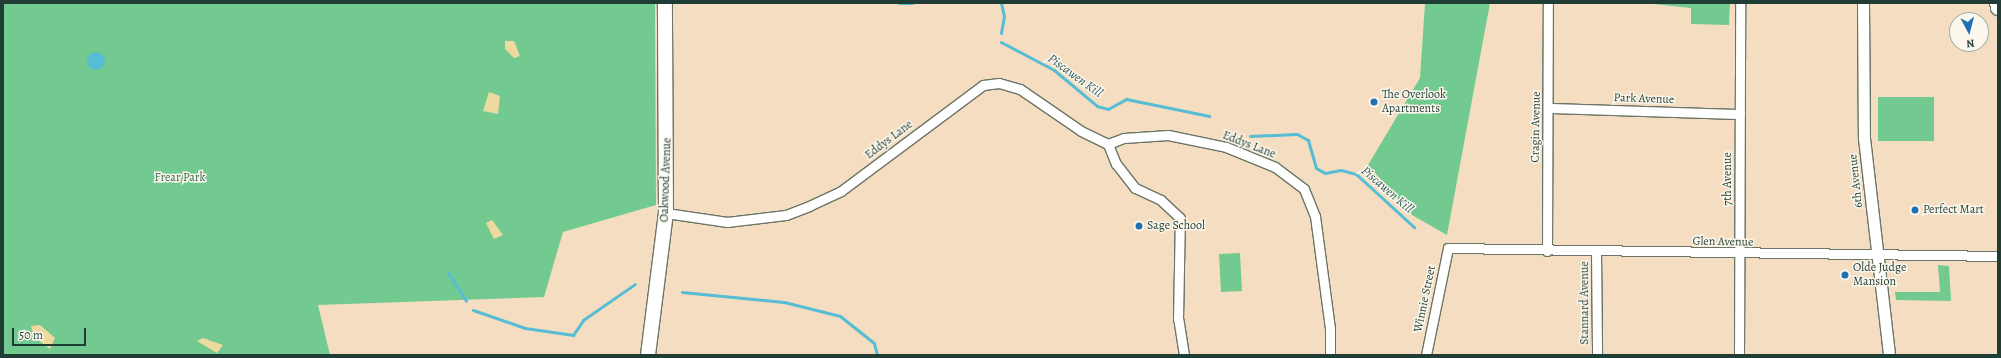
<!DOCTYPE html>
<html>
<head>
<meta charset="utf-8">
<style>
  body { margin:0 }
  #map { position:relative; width:2001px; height:358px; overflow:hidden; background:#f5ddc2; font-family:Alegreya,serif }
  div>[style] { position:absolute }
  .green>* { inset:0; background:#72ca90; transform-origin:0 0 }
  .sand>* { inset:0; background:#eeda9e }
  .water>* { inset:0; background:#56bdd4 }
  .round { border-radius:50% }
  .stream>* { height:3px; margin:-1.5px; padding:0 1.5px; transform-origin:1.5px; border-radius:1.5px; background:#56bdd4 }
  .roads { filter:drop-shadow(1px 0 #6a7566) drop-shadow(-1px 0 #6a7566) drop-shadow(0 1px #6a7566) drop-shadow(0 -1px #6a7566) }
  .minor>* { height:9px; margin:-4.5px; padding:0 4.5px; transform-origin:4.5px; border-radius:4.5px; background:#fff }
  .tertiary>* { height:11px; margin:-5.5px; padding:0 5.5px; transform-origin:5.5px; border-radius:5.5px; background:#fff }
  .primary>* { height:14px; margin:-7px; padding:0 7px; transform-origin:7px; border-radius:7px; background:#fff }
  .dots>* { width:11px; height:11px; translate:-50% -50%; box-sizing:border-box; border:2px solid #fbf7ec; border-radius:50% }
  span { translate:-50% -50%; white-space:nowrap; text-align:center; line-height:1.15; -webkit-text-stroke:3px #fbf7ec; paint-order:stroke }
  .poi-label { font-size:12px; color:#1f3d34 }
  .left { translate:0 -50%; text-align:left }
  .street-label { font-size:12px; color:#1f3d34 }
  .park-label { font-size:12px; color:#34604b }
  .water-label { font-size:13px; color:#2d5d5c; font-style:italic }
  .frame { position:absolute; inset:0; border:4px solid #1f3d34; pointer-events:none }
  .north { position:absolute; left:1949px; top:12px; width:40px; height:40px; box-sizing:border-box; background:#fbf7ec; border:1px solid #a3ada2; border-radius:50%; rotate:173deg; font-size:11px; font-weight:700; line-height:16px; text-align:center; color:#1f3d34 }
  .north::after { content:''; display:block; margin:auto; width:14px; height:18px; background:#1f6fb2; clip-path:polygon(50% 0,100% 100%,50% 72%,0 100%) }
  .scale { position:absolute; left:12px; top:328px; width:74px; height:18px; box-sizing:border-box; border:2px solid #1f3d34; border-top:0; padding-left:5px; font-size:12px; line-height:14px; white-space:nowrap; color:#1f3d34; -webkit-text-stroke:3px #fbf7ec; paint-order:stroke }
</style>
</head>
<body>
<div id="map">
  <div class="green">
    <i style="clip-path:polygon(3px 3px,655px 3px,656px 205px,563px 232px,544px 297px,318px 305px,330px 355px,3px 355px)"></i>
    <i style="clip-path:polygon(1425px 3px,1490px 3px,1447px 235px,1412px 215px,1368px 165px,1420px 78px)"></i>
    <i style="clip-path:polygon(1644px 3px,1730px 3px,1729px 25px,1691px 24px,1691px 8px)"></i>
    <i style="left:1878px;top:97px;width:56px;height:44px"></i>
    <i style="left:1240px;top:253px;width:38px;height:21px;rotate:87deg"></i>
    <i style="clip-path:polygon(1938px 265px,1949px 266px,1951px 301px,1896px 300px,1895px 292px,1940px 292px)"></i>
  </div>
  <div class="sand">
    <i style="clip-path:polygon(505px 41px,514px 41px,520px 56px,514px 58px,505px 49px)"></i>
    <i style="clip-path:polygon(489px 92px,500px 96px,498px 114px,483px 111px)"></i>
    <i style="clip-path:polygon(492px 220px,503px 235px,494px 239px,486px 223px)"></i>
    <i style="clip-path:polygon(40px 325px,55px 338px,50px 349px,34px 337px,31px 326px)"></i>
    <i style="clip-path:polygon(203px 338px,223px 345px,217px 353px,197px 341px)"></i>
  </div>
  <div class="water">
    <i class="round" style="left:87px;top:52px;width:18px;height:18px"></i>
  </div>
  <div class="stream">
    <i style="left:899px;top:3px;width:13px"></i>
    <i style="left:1001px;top:33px;width:17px;rotate:-80deg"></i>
    <i style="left:1004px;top:16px;width:13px;rotate:-103deg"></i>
    <i style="left:1001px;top:42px;width:60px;rotate:27.8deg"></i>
    <i style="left:1054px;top:70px;width:56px;rotate:39.9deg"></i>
    <i style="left:1097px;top:106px;width:11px;rotate:15deg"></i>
    <i style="left:1108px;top:109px;width:21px;rotate:-29deg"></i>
    <i style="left:1126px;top:99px;width:85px;rotate:11.6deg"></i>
    <i style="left:1250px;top:136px;width:47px;rotate:-2.4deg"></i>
    <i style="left:1297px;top:134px;width:13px;rotate:29deg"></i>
    <i style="left:1308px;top:140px;width:29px;rotate:74deg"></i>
    <i style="left:1316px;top:168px;width:10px;rotate:29deg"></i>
    <i style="left:1325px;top:173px;width:16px;rotate:-11deg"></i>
    <i style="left:1341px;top:170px;width:16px;rotate:15deg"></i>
    <i style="left:1356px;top:174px;width:79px;rotate:42.4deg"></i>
    <i style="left:448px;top:273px;width:33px;rotate:57deg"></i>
    <i style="left:682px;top:292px;width:102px;rotate:5.6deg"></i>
    <i style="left:784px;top:302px;width:58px;rotate:14deg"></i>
    <i style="left:840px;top:316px;width:43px;rotate:38.5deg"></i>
    <i style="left:874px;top:343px;width:12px;rotate:76deg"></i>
    <i style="left:473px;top:310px;width:55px;rotate:19.1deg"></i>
    <i style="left:525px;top:328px;width:49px;rotate:8.3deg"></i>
    <i style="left:573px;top:335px;width:18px;rotate:-56deg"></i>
    <i style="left:583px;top:320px;width:63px;rotate:-34.7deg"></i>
  </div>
  <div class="roads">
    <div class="minor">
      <i style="left:1548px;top:108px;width:192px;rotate:1.8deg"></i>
      <i style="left:666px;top:213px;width:62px;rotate:8.4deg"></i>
      <i style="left:727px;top:222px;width:59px;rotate:-6.8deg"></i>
      <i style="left:786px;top:215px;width:25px;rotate:-21deg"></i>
      <i style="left:809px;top:206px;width:35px;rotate:-25deg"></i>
      <i style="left:841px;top:191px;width:177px;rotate:-36.7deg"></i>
      <i style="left:983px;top:85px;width:16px;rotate:-7deg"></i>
      <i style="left:999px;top:83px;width:22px;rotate:16deg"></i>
      <i style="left:1020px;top:89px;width:74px;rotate:34.5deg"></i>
      <i style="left:1081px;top:131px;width:30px;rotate:26deg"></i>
      <i style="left:1547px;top:251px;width:248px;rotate:-89.8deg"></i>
      <i style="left:1596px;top:252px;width:103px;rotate:89.4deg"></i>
      <i style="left:1184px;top:355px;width:36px;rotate:-99deg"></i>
      <i style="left:1178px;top:319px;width:101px;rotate:-88.9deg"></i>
      <i style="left:1180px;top:218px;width:26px;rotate:-137deg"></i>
      <i style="left:1161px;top:200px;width:29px;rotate:-155deg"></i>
      <i style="left:1135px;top:188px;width:31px;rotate:-128deg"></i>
      <i style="left:1116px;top:164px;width:22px;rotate:-112deg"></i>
      <i style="left:1108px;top:144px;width:17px;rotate:-21deg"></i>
      <i style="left:1124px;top:138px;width:44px;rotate:-3.9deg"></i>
      <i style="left:1168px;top:135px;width:59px;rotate:11.7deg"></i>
      <i style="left:1226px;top:147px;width:53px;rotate:22.2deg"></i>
      <i style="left:1275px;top:167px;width:36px;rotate:37deg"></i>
      <i style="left:1304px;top:189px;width:29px;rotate:68deg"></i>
      <i style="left:1315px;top:216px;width:113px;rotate:82.4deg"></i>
      <i style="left:1330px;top:328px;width:27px;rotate:90deg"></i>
      <i style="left:1426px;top:355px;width:109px;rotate:-78.4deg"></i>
      <i style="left:1448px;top:248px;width:550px;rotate:0.83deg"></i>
      <i style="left:1739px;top:355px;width:352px;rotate:-89.8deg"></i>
    </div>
    <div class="tertiary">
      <i style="left:1863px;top:3px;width:135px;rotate:89.6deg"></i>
      <i style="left:1864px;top:138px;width:218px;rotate:83.4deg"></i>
    </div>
    <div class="primary">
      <i style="left:1997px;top:3px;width:5px;rotate:79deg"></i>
      <i style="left:648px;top:355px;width:143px;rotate:-82.8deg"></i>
      <i style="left:666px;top:213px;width:210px;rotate:-90.3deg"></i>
    </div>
  </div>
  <div class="dots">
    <i style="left:1374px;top:102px;background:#1f6fb2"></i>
    <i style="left:1915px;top:210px;background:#1f6fb2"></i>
    <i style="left:1139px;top:226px;background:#1f6fb2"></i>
    <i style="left:1845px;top:275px;background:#1f6fb2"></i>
  </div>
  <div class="poi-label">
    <span class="left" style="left:1382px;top:102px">The Overlook<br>Apartments</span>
    <span class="left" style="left:1923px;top:210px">Perfect Mart</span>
    <span class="left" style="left:1147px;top:226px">Sage School</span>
    <span class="left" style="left:1853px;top:275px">Olde Judge<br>Mansion</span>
  </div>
  <div class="street-label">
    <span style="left:1644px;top:99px;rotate:2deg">Park Avenue</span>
    <span style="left:1536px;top:127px;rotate:-89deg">Cragin Avenue</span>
    <span style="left:889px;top:140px;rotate:-37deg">Eddys Lane</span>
    <span style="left:1249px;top:145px;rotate:21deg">Eddys Lane</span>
    <span style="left:1728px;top:179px;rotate:-90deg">7th Avenue</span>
    <span style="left:666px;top:180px;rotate:-88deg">Oakwood Avenue</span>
    <span style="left:1856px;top:181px;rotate:-96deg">6th Avenue</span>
    <span style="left:1723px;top:242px;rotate:1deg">Glen Avenue</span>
    <span style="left:1425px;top:299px;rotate:-78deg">Winnie Street</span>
    <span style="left:1585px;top:303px;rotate:-90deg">Stannard Avenue</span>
  </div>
  <div class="park-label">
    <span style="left:180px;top:178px">Frear Park</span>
  </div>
  <div class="water-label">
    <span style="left:1075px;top:76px;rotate:36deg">Piscawen Kill</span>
    <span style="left:1387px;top:190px;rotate:41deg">Piscawen Kill</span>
  </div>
  <div class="frame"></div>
  <div class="north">N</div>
  <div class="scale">50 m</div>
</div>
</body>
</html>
